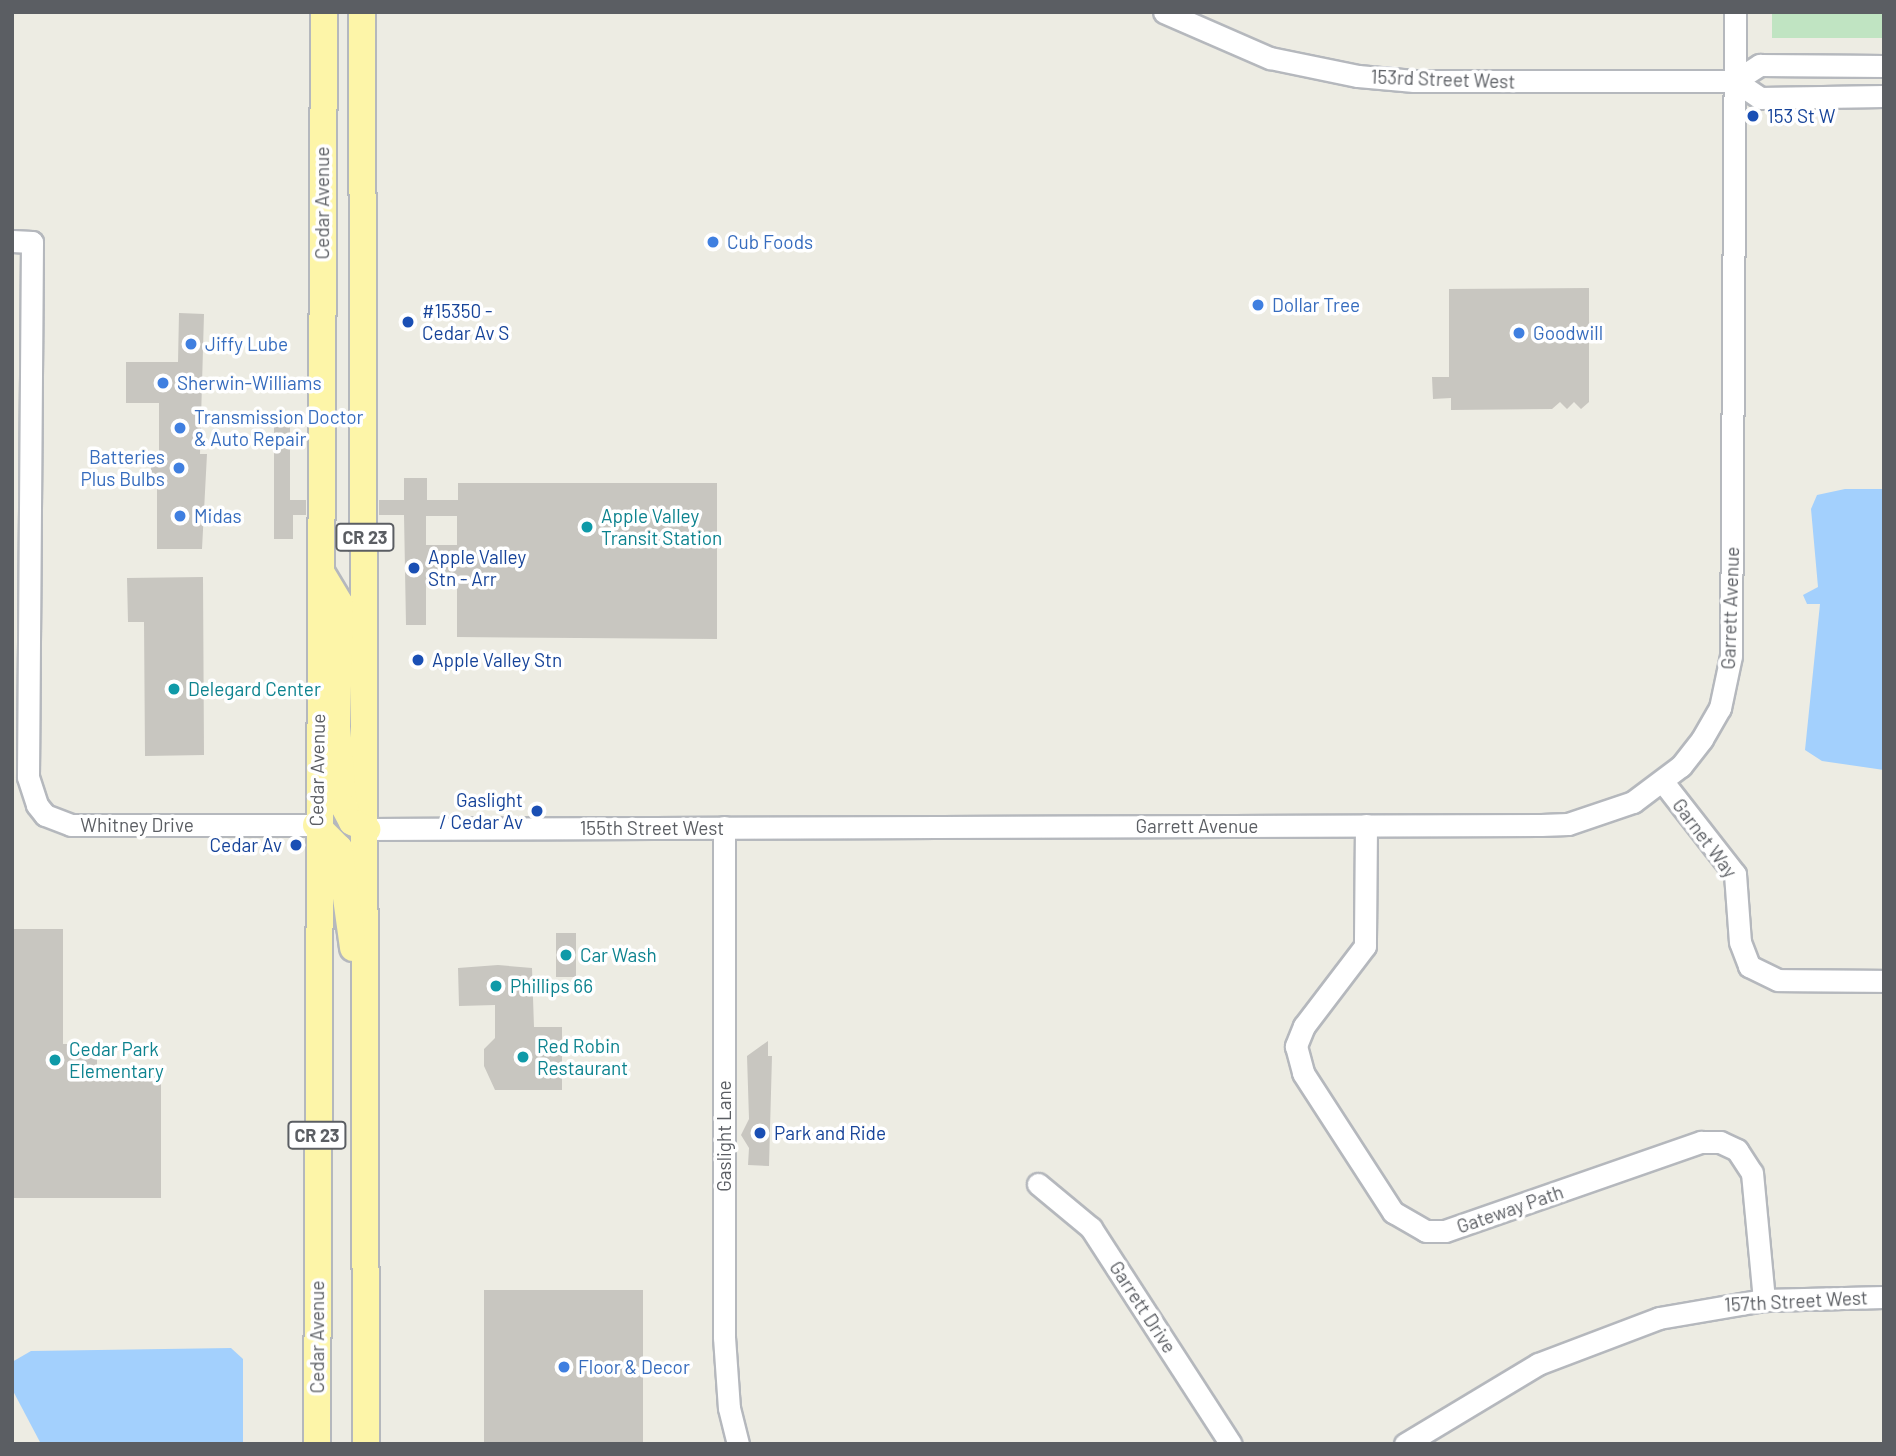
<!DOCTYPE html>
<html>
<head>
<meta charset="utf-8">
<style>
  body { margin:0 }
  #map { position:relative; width:1896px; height:1456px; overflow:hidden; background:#edece3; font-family:Barlow,sans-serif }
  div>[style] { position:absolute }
  .green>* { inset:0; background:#c0e4c2; transform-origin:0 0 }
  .water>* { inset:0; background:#a3d0fd }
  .building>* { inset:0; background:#c8c6c0; transform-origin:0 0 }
  .roads { filter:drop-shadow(2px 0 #b5b8bd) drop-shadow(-2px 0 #b5b8bd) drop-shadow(0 2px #b5b8bd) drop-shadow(0 -2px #b5b8bd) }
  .minor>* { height:21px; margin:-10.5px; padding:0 10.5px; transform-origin:10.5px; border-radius:10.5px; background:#fff }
  .major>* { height:26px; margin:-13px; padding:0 13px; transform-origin:13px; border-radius:13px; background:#fdf5a8 }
  .dots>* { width:19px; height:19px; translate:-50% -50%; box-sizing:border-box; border:4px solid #fff; border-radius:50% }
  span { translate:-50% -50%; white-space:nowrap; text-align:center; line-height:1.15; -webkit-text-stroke:7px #fff; paint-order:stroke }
  .shield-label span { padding:2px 5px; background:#fff; border:2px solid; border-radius:5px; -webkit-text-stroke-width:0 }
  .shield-label { font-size:18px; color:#5b5e63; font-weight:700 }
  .street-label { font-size:19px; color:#5b5e63 }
  .transit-label { font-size:19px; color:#164399 }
  .left { translate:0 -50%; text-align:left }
  .right { translate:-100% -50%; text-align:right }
  .shop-label { font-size:19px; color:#366cbe }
  .culture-label { font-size:19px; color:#0d838f }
  .frame { position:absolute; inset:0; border:14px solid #5b5e63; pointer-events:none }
</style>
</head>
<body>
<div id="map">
  <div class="green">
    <i style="left:1772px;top:12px;width:112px;height:26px"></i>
  </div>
  <div class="water">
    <i style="clip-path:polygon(1845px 489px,1884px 489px,1884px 770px,1822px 761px,1805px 750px,1820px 604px,1807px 604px,1803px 595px,1818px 587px,1811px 509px,1817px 495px)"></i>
    <i style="clip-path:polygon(231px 1348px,243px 1359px,243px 1444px,41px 1444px,12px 1389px,12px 1362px,31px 1351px)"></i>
  </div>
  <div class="building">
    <i style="clip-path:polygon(1589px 288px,1589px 402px,1581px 409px,1574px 402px,1567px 409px,1560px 402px,1552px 409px,1451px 410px,1451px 398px,1433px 399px,1432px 377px,1449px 377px,1449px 289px)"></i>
    <i style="clip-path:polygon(179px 313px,204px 314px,200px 454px,207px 454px,202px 549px,157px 549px,157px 482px,151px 482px,151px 453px,159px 453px,159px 403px,126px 403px,126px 362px,178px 362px)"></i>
    <i style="clip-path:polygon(274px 426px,290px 426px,290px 500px,306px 500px,306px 515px,293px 515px,293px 539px,274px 539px)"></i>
    <i style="clip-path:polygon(evenodd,404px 478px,427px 478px,427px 500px,458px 500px,458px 483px,717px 483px,717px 639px,457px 637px,457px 581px,426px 581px,426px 625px,406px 625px,404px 515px,379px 515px,379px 500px,404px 500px,404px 478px,426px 516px,457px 516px,457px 545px,426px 545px,426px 516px)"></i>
    <i style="clip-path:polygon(203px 577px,204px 755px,145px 756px,144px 622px,128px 622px,127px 578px)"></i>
    <i style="clip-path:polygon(12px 929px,63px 929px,63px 1044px,97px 1044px,97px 1076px,161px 1076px,161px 1198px,12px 1198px)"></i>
    <i style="left:556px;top:933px;width:20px;height:44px"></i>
    <i style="clip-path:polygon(498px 965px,532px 968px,534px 1027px,562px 1027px,562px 1090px,495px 1090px,484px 1066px,484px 1049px,495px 1038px,495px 1005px,459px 1006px,458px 968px)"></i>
    <i style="clip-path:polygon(768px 1041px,768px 1056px,772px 1056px,769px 1166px,748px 1165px,749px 1148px,741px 1135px,749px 1119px,747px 1056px)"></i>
    <i style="left:643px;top:1290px;width:154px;height:159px;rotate:90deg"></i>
  </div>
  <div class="roads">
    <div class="minor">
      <i style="left:1164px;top:12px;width:116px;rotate:23.5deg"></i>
      <i style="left:1270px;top:58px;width:90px;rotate:11.6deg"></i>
      <i style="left:1358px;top:76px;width:56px;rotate:5.1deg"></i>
      <i style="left:1414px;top:81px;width:321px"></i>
      <i style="left:1735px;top:81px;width:30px;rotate:-33deg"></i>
      <i style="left:1760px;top:65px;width:124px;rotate:0.5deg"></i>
      <i style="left:1735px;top:81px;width:30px;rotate:34deg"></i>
      <i style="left:1760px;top:98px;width:124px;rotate:-0.9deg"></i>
      <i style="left:12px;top:241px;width:20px;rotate:3deg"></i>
      <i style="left:32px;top:242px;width:535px;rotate:90.43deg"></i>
      <i style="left:28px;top:777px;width:29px;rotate:72deg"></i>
      <i style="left:37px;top:805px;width:13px;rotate:51deg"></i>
      <i style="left:45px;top:815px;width:28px;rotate:21deg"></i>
      <i style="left:71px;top:825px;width:245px"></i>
      <i style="left:1663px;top:782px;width:117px;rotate:52deg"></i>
      <i style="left:1735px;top:874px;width:68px;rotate:85.8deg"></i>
      <i style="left:1740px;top:942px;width:26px;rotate:69deg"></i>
      <i style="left:1749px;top:966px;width:32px;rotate:26deg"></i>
      <i style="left:1778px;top:980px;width:106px;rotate:0.5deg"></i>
      <i style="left:1366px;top:825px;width:121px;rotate:90.5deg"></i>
      <i style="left:1365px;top:946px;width:101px;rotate:127.3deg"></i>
      <i style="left:1304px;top:1026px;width:22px;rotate:112deg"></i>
      <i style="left:1296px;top:1046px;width:28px;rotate:75deg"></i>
      <i style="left:1303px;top:1073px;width:166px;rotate:57.1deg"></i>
      <i style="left:1393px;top:1212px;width:38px;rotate:30deg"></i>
      <i style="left:1426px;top:1231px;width:19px"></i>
      <i style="left:1445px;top:1231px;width:271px;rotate:-19.2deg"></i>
      <i style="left:1701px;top:1142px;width:19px"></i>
      <i style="left:1720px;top:1142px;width:19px;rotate:25deg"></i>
      <i style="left:1737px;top:1150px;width:27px;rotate:57deg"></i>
      <i style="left:1752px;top:1173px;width:128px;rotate:84.6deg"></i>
      <i style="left:724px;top:827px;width:510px;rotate:90deg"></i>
      <i style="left:724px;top:1337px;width:71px;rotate:86deg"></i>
      <i style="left:729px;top:1408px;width:37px;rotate:76deg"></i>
      <i style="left:367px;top:829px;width:1174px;rotate:-0.2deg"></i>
      <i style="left:1541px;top:825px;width:27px;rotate:-2deg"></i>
      <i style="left:1568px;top:824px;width:69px;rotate:-18.7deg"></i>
      <i style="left:1633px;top:802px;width:60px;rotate:-36.9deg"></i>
      <i style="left:1681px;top:766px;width:34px;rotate:-52deg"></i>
      <i style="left:1702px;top:739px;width:36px;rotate:-60deg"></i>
      <i style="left:1720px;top:708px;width:53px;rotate:-78.1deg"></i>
      <i style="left:1731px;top:656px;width:644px;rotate:-89.64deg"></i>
      <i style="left:1038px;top:1184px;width:69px;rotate:39.7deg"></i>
      <i style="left:1091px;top:1228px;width:257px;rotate:57.1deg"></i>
      <i style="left:1405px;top:1444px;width:155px;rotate:-31deg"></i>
      <i style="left:1538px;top:1364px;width:129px;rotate:-20.8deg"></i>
      <i style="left:1659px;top:1318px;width:107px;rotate:-9.7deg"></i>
      <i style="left:1764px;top:1300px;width:120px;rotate:-1.4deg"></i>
    </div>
    <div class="major">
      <i style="left:362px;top:12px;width:1432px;rotate:89.84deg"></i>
      <i style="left:321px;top:572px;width:37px;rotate:59deg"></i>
      <i style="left:340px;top:604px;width:123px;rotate:91.4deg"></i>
      <i style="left:337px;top:727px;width:80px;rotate:85deg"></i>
      <i style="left:344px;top:807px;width:17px;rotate:62deg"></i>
      <i style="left:352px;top:822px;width:17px;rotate:25deg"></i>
      <i style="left:316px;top:825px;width:33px;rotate:45deg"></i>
      <i style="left:339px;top:848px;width:101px;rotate:82deg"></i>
      <i style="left:317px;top:1444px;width:1432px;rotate:-89.72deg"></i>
    </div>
  </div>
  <div class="dots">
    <i style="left:1753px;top:116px;background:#1a4fb4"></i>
    <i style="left:713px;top:242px;background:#3f7fe0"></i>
    <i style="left:1258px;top:305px;background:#3f7fe0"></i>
    <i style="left:408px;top:322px;background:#1a4fb4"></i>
    <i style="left:1519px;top:333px;background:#3f7fe0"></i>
    <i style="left:191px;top:344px;background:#3f7fe0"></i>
    <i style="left:163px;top:383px;background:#3f7fe0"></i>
    <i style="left:180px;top:428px;background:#3f7fe0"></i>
    <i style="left:179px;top:468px;background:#3f7fe0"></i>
    <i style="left:180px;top:516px;background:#3f7fe0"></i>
    <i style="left:587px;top:527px;background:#0f9aa8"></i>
    <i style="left:414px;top:568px;background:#1a4fb4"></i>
    <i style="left:418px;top:660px;background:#1a4fb4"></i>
    <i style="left:174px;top:689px;background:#0f9aa8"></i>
    <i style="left:537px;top:811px;background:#1a4fb4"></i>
    <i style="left:296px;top:845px;background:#1a4fb4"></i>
    <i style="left:566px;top:955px;background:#0f9aa8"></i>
    <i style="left:496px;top:986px;background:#0f9aa8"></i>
    <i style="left:523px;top:1057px;background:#0f9aa8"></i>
    <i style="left:55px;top:1060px;background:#0f9aa8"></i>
    <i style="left:760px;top:1133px;background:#1a4fb4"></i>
    <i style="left:564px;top:1367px;background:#3f7fe0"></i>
  </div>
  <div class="shield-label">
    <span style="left:365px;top:537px">CR 23</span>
    <span style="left:317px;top:1135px">CR 23</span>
  </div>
  <div class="street-label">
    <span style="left:1443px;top:79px;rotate:2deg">153rd Street West</span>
    <span style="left:322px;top:203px;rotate:-90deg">Cedar Avenue</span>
    <span style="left:1730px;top:608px;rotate:-88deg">Garrett Avenue</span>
    <span style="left:317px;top:770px;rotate:-89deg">Cedar Avenue</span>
    <span style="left:137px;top:825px">Whitney Drive</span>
    <span style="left:1197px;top:826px">Garrett Avenue</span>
    <span style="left:652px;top:828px">155th Street West</span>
    <span style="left:1705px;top:838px;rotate:53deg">Garnet Way</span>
    <span style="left:724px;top:1136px;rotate:-90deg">Gaslight Lane</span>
    <span style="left:1510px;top:1209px;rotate:-19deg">Gateway Path</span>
    <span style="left:1796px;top:1301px;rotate:-3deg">157th Street West</span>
    <span style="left:1143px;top:1307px;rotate:57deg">Garrett Drive</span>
    <span style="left:317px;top:1337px;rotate:-90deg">Cedar Avenue</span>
  </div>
  <div class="transit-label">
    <span class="left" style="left:1767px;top:116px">153 St W</span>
    <span class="left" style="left:422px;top:322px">#15350 -<br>Cedar Av S</span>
    <span class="left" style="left:428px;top:568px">Apple Valley<br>Stn - Arr</span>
    <span class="left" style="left:432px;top:660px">Apple Valley Stn</span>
    <span class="right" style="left:523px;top:811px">Gaslight<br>/ Cedar Av</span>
    <span class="right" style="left:282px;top:845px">Cedar Av</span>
    <span class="left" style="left:774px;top:1133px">Park and Ride</span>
  </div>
  <div class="shop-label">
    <span class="left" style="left:727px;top:242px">Cub Foods</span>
    <span class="left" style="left:1272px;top:305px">Dollar Tree</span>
    <span class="left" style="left:1533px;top:333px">Goodwill</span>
    <span class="left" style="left:205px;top:344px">Jiffy Lube</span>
    <span class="left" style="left:177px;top:383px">Sherwin-Williams</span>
    <span class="left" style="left:194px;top:428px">Transmission Doctor<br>&amp; Auto Repair</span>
    <span class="right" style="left:165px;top:468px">Batteries<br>Plus Bulbs</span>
    <span class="left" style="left:194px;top:516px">Midas</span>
    <span class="left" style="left:578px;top:1367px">Floor &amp; Decor</span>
  </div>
  <div class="culture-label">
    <span class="left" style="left:601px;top:527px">Apple Valley<br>Transit Station</span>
    <span class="left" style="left:188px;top:689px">Delegard Center</span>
    <span class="left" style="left:580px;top:955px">Car Wash</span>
    <span class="left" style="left:510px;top:986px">Phillips 66</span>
    <span class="left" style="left:537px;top:1057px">Red Robin<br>Restaurant</span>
    <span class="left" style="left:69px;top:1060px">Cedar Park<br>Elementary</span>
  </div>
  <div class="frame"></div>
</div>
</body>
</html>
